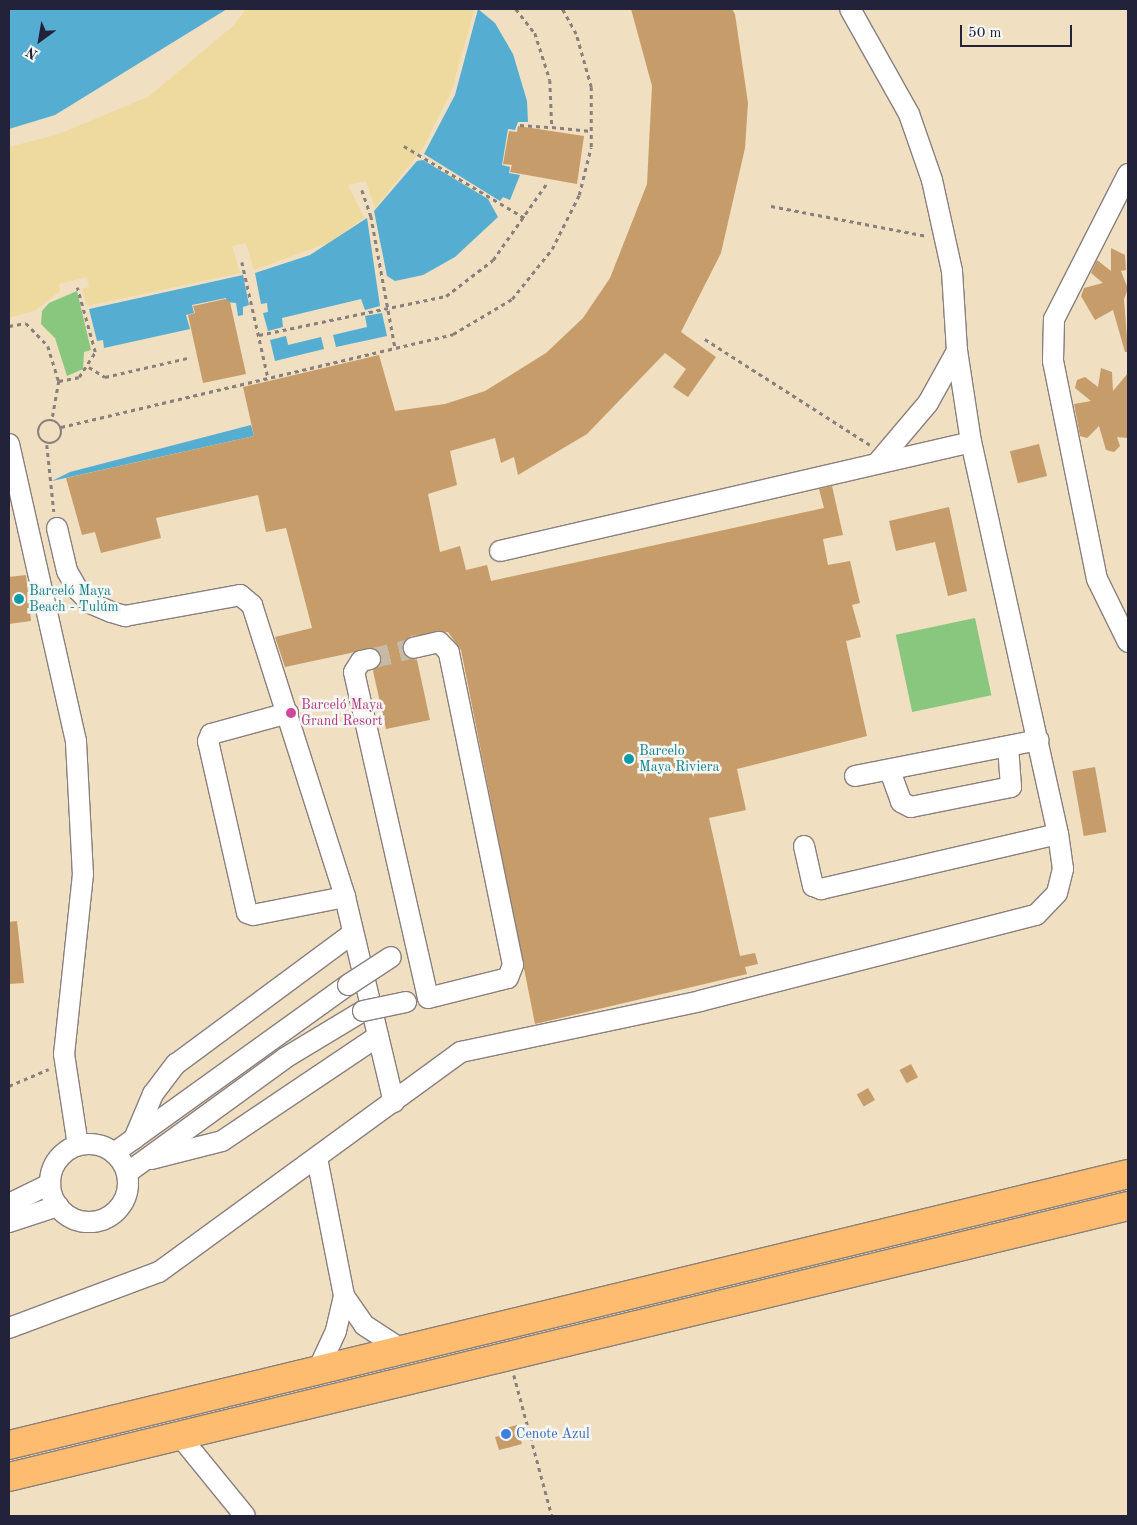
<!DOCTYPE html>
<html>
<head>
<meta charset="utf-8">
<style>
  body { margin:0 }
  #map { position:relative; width:1137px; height:1525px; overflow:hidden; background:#f0dfc0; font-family:"Old Standard TT",serif }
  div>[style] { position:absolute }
  .green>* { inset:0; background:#89c77e; transform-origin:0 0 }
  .sand>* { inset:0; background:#eeda9e }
  .water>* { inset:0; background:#55add2 }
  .building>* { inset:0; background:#c69c6a; transform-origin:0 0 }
  .minor-tunnel>* { height:20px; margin-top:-10px; transform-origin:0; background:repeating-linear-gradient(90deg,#c7b9a5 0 20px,transparent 0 30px) }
  .path>* { height:2.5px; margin-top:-1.25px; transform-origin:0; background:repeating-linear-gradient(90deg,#89807e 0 4px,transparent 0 8px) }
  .path>.ring { margin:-1.25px; padding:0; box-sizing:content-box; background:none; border:2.5px solid #89807e; border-radius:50% }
  .roads { filter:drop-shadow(1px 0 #89807e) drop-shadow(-1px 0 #89807e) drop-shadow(0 1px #89807e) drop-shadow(0 -1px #89807e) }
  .minor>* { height:20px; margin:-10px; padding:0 10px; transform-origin:10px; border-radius:10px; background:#fff }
  .minor>.ring { margin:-10px; padding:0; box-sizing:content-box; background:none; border:20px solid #fff; border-radius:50% }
  .highway>* { height:28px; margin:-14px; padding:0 14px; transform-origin:14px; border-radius:14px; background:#febc70 }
  .bridges { filter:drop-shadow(1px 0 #89807e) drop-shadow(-1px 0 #89807e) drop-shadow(0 1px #89807e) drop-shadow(0 -1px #89807e) }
  .minor-bridge>* { height:20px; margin:-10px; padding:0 10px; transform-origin:10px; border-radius:10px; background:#fff }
  .dots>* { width:14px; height:14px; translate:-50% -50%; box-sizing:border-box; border:2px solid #f6f6f2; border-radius:50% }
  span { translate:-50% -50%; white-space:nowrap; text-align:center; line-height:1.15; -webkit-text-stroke:5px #f6f6f2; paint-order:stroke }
  .culture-label { font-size:14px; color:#0d838f }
  .left { translate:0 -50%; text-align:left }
  .hotel-label { font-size:14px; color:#b23c85 }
  .shop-label { font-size:14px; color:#366cbe }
  .frame { position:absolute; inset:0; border:10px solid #22223b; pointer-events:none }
  .north { position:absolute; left:15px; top:15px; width:50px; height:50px; -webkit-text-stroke:4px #f6f6f2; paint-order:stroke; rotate:212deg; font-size:14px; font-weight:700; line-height:20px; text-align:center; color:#22223b }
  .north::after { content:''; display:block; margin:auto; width:18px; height:22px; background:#22223b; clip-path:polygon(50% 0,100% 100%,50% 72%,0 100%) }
  .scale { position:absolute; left:960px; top:25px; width:112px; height:22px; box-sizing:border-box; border:2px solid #22223b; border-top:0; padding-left:6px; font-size:15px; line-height:18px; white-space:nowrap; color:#22223b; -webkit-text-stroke:4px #f6f6f2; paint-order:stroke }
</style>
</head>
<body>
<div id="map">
  <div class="green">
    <i style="clip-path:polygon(77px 291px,91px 350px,84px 352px,83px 369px,67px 376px,55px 338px,41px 324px,42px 311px,49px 303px)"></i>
    <i style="left:975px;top:618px;width:79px;height:81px;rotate:78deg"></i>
  </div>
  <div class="sand">
    <i style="clip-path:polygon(246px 9px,474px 10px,452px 90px,423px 148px,375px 208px,366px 181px,348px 185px,364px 218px,328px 243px,254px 270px,246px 243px,232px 246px,240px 273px,87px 306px,82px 289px,89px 287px,87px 277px,59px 284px,60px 291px,36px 310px,9px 318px,9px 147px,59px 134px,148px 97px,233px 26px)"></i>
  </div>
  <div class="water">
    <i style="clip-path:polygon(9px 9px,227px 9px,55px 115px,9px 129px)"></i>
    <i style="clip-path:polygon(478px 9px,495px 23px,513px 54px,527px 101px,528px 122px,518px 122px,515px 130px,508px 129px,502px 165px,510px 167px,509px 173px,520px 175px,510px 200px,503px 197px,500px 201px,424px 154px,455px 95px)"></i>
    <i style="clip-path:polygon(423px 160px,488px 199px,498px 217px,455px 257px,423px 275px,395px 281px,387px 276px,374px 211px,417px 161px)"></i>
    <i style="clip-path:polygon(367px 218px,380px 306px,365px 310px,361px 299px,282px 318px,283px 327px,268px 331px,263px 313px,268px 312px,267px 303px,261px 304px,255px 273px,310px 255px)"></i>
    <i style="clip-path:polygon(243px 275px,249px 305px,243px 307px,243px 315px,238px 316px,236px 303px,226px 302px,226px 298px,192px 305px,194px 313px,186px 315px,190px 329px,104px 348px,103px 340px,97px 341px,89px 309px)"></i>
    <i style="clip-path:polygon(382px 313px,387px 336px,336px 347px,333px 335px,367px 327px,365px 316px)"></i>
    <i style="clip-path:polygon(286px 336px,288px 345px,321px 337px,324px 349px,275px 361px,270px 340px)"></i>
    <i style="clip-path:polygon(251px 425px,254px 436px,52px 481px,70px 472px)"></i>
  </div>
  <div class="building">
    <i style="clip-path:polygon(631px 9px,732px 9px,735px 14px,748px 103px,745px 148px,721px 253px,681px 332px,716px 357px,688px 397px,673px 387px,686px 369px,665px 353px,587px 434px,518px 475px,514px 457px,501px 463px,495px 438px,450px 451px,457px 485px,428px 494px,440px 552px,460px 546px,466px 570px,487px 565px,491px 581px,824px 508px,819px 489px,832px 486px,843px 535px,823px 539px,828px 565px,850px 561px,860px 603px,852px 605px,861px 637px,846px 641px,867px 736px,737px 769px,746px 810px,709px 818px,740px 956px,755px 953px,758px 964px,745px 967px,747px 974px,535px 1024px,461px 650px,448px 632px,411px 636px,403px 645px,406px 656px,417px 660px,430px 720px,386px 729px,373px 671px,382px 657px,374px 648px,285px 667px,275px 637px,312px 628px,286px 528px,266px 532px,258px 495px,156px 518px,161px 538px,101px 553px,95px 532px,82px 535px,66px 478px,254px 436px,243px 387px,379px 355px,395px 411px,445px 404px,485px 391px,546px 353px,583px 318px,610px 278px,647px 184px,652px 86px)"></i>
    <i style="clip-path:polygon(518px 126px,584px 136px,577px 184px,510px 172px,512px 165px,503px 164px,509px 131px,517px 132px)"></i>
    <i style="clip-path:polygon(1111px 248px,1125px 255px,1126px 270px,1121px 271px,1128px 289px,1124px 299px,1128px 352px,1125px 352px,1113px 310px,1095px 320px,1081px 296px,1084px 288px,1103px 283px,1091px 273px,1097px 260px,1111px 271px)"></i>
    <i style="clip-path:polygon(225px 299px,230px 302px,246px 374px,203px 383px,188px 315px,195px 313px,193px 306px)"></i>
    <i style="clip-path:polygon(1101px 368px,1112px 372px,1113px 391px,1128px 373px,1128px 438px,1117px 437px,1120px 446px,1114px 452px,1106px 450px,1099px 426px,1087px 438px,1080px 436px,1074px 404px,1091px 401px,1075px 388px,1077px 380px,1085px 377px,1098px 387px)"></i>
    <i style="left:1039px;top:444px;width:33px;height:30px;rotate:76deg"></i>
    <i style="clip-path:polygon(949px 507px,967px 591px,948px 596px,935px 542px,896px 551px,889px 521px)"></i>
    <i style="clip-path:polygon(26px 575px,31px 621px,9px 624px,9px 577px)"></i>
    <i style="left:1095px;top:767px;width:66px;height:23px;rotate:80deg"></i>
    <i style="clip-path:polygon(17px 921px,24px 983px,9px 984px,9px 922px)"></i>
    <i style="left:911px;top:1064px;width:15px;height:13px;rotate:62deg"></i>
    <i style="left:868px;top:1088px;width:14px;height:13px;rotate:60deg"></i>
    <i style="clip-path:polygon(517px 1425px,522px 1444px,499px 1450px,495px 1437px,503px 1435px,502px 1429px)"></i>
  </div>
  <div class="minor-tunnel">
    <i style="left:370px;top:659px;width:45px;rotate:-14deg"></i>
  </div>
  <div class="path">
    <i style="left:516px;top:9px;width:31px;rotate:52deg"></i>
    <i style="left:535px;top:33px;width:49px;rotate:72.3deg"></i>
    <i style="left:550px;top:80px;width:47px;rotate:87.6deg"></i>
    <i style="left:552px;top:127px;width:39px;rotate:6deg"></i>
    <i style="left:520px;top:125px;width:32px;rotate:4deg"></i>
    <i style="left:404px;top:146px;width:141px;rotate:30.8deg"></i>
    <i style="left:362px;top:190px;width:28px;rotate:71deg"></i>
    <i style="left:371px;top:216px;width:133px;rotate:79.6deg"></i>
    <i style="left:771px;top:206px;width:159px;rotate:10.9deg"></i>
    <i style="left:242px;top:262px;width:118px;rotate:77.3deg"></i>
    <i style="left:9px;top:326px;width:17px;rotate:-10deg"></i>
    <i style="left:26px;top:323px;width:32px;rotate:46deg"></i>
    <i style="left:48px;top:346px;width:37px;rotate:73deg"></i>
    <i style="left:59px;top:381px;width:40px;rotate:100deg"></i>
    <i style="left:259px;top:335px;width:191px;rotate:-11.8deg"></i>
    <i style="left:446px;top:296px;width:59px;rotate:-37.5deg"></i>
    <i style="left:493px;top:260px;width:94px;rotate:-55deg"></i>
    <i style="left:705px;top:339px;width:196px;rotate:32.7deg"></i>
    <i style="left:89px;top:367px;width:19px;rotate:32deg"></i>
    <i style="left:105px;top:377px;width:84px;rotate:-13deg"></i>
    <i style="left:59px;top:381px;width:20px;rotate:-11deg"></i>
    <i style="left:79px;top:377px;width:30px;rotate:-57deg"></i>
    <i style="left:95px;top:352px;width:67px;rotate:-105.5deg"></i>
    <i class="ring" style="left:38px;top:420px;width:21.5px;height:21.5px"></i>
    <i style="left:61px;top:427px;width:403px;rotate:-13.3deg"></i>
    <i style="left:453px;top:334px;width:69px;rotate:-30.7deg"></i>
    <i style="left:512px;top:299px;width:64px;rotate:-51.3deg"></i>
    <i style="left:552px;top:249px;width:60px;rotate:-63.4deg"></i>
    <i style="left:579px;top:195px;width:49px;rotate:-76deg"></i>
    <i style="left:591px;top:147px;width:60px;rotate:-90deg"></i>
    <i style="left:591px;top:87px;width:55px;rotate:-105.8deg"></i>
    <i style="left:576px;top:34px;width:29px;rotate:-119deg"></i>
    <i style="left:47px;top:445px;width:67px;rotate:84deg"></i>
    <i style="left:9px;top:1086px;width:43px;rotate:-23deg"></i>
    <i style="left:514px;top:1375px;width:146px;rotate:74.9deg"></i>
  </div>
  <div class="roads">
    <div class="minor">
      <i style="left:1128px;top:174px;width:163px;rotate:117deg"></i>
      <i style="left:1054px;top:319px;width:42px;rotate:91.4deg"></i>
      <i style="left:1053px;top:361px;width:222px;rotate:78.6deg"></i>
      <i style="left:1097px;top:579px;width:70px;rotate:63.8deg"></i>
      <i style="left:9px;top:444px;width:305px;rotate:77.3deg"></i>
      <i style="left:76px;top:742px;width:132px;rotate:87deg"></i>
      <i style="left:83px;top:874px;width:181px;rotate:96deg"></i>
      <i style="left:64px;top:1054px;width:92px;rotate:81.3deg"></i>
      <i style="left:879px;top:461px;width:76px;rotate:-49.8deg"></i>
      <i style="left:928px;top:403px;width:60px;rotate:-60.9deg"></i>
      <i style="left:57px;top:528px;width:44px;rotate:76.9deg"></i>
      <i style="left:67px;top:571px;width:22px;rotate:60deg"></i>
      <i style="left:78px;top:590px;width:18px;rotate:47deg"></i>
      <i style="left:90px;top:603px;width:23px;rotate:23deg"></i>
      <i style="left:111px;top:612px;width:15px;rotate:16deg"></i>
      <i style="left:125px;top:616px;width:117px;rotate:-10.3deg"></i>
      <i style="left:240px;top:595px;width:16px;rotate:40deg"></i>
      <i style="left:252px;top:605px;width:306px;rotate:72.3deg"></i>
      <i style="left:345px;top:897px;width:211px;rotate:76.6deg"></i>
      <i style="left:500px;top:551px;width:483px;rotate:-13deg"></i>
      <i style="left:370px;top:659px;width:9px;rotate:167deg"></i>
      <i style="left:361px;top:661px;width:13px;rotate:122deg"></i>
      <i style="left:354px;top:672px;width:334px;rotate:77.2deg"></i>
      <i style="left:428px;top:998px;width:82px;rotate:-14deg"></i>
      <i style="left:508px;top:978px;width:14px;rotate:-69deg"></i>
      <i style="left:513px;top:965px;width:319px;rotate:-101.6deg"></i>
      <i style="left:449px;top:652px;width:14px;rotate:-135deg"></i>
      <i style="left:439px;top:642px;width:26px;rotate:167deg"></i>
      <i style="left:288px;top:713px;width:80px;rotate:164.7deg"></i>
      <i style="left:211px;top:734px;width:8px;rotate:113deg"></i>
      <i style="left:208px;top:741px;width:176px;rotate:77.2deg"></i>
      <i style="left:247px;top:913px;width:6px;rotate:18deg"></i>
      <i style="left:253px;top:915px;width:94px;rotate:-11.1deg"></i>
      <i style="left:890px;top:771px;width:33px;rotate:70deg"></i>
      <i style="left:901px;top:802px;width:11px;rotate:27deg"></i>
      <i style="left:911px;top:807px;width:102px;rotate:-11.3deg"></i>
      <i style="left:1011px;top:787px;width:41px;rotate:-94.2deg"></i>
      <i style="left:855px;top:776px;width:187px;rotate:-11.1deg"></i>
      <i style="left:804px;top:846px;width:41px;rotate:77.3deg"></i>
      <i style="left:813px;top:886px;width:9px;rotate:21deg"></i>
      <i style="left:821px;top:889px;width:243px;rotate:-13.1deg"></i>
      <i style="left:134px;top:1139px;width:49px;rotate:-67.1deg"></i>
      <i style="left:153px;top:1094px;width:38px;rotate:-53deg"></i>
      <i style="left:176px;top:1064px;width:220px;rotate:-36.5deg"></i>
      <i class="ring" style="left:50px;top:1144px;width:58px;height:58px"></i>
      <i style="left:114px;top:1153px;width:288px;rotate:-35.7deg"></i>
      <i style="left:317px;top:1158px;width:141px;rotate:78.9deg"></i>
      <i style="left:344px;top:1296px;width:36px;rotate:103deg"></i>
      <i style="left:336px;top:1331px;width:45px;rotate:114.9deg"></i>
      <i style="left:151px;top:1159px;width:73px;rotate:-14.2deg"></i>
      <i style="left:222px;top:1141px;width:188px;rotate:-33.9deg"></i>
      <i style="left:127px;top:1173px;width:195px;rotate:-36deg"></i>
      <i style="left:285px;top:1058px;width:91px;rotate:-31.1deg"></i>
      <i style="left:9px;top:1204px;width:46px;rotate:-26deg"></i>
      <i style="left:9px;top:1222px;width:52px;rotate:-18.1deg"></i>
      <i style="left:344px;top:1296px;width:35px;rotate:55deg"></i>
      <i style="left:364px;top:1325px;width:48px;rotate:33deg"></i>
      <i style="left:9px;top:1328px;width:160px;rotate:-20.5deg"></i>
      <i style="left:159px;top:1272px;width:374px;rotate:-36.1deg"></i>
      <i style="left:461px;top:1052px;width:244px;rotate:-12deg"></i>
      <i style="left:700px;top:1001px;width:347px;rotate:-14.4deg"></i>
      <i style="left:1036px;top:915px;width:30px;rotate:-46deg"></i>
      <i style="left:1057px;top:893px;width:25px;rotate:-76deg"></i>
      <i style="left:1063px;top:869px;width:35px;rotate:-98deg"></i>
      <i style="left:1058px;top:834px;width:402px;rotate:-102.5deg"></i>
      <i style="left:971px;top:442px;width:92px;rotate:-98.7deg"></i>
      <i style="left:957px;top:351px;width:80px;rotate:-93.6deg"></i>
      <i style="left:952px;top:271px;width:93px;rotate:-102.4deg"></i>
      <i style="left:932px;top:180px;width:70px;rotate:-109.2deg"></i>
      <i style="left:909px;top:114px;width:120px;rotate:-119.3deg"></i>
      <i style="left:179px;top:1435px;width:104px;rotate:50.8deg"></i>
    </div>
    <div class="highway">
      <i style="left:9px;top:1445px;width:1151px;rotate:-13.61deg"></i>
      <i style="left:9px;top:1477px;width:1151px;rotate:-13.61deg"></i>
    </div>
  </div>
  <div class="bridges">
    <div class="minor-bridge">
      <i style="left:348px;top:985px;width:51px;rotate:-33.1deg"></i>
      <i style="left:363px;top:1011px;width:44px;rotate:-11.8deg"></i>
    </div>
  </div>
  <div class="dots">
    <i style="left:19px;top:599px;background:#0f9aa8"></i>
    <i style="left:291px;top:713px;background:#d1479c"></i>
    <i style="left:629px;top:759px;background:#0f9aa8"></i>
    <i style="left:506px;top:1434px;background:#3f7fe0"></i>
  </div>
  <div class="culture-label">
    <span class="left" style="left:29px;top:599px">Barceló Maya<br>Beach - Tulúm</span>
    <span class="left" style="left:639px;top:759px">Barcelo<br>Maya Riviera</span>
  </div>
  <div class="hotel-label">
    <span class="left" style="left:301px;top:713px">Barceló Maya<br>Grand Resort</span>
  </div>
  <div class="shop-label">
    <span class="left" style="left:516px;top:1434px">Cenote Azul</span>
  </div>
  <div class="frame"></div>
  <div class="north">N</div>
  <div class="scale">50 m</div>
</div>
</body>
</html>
